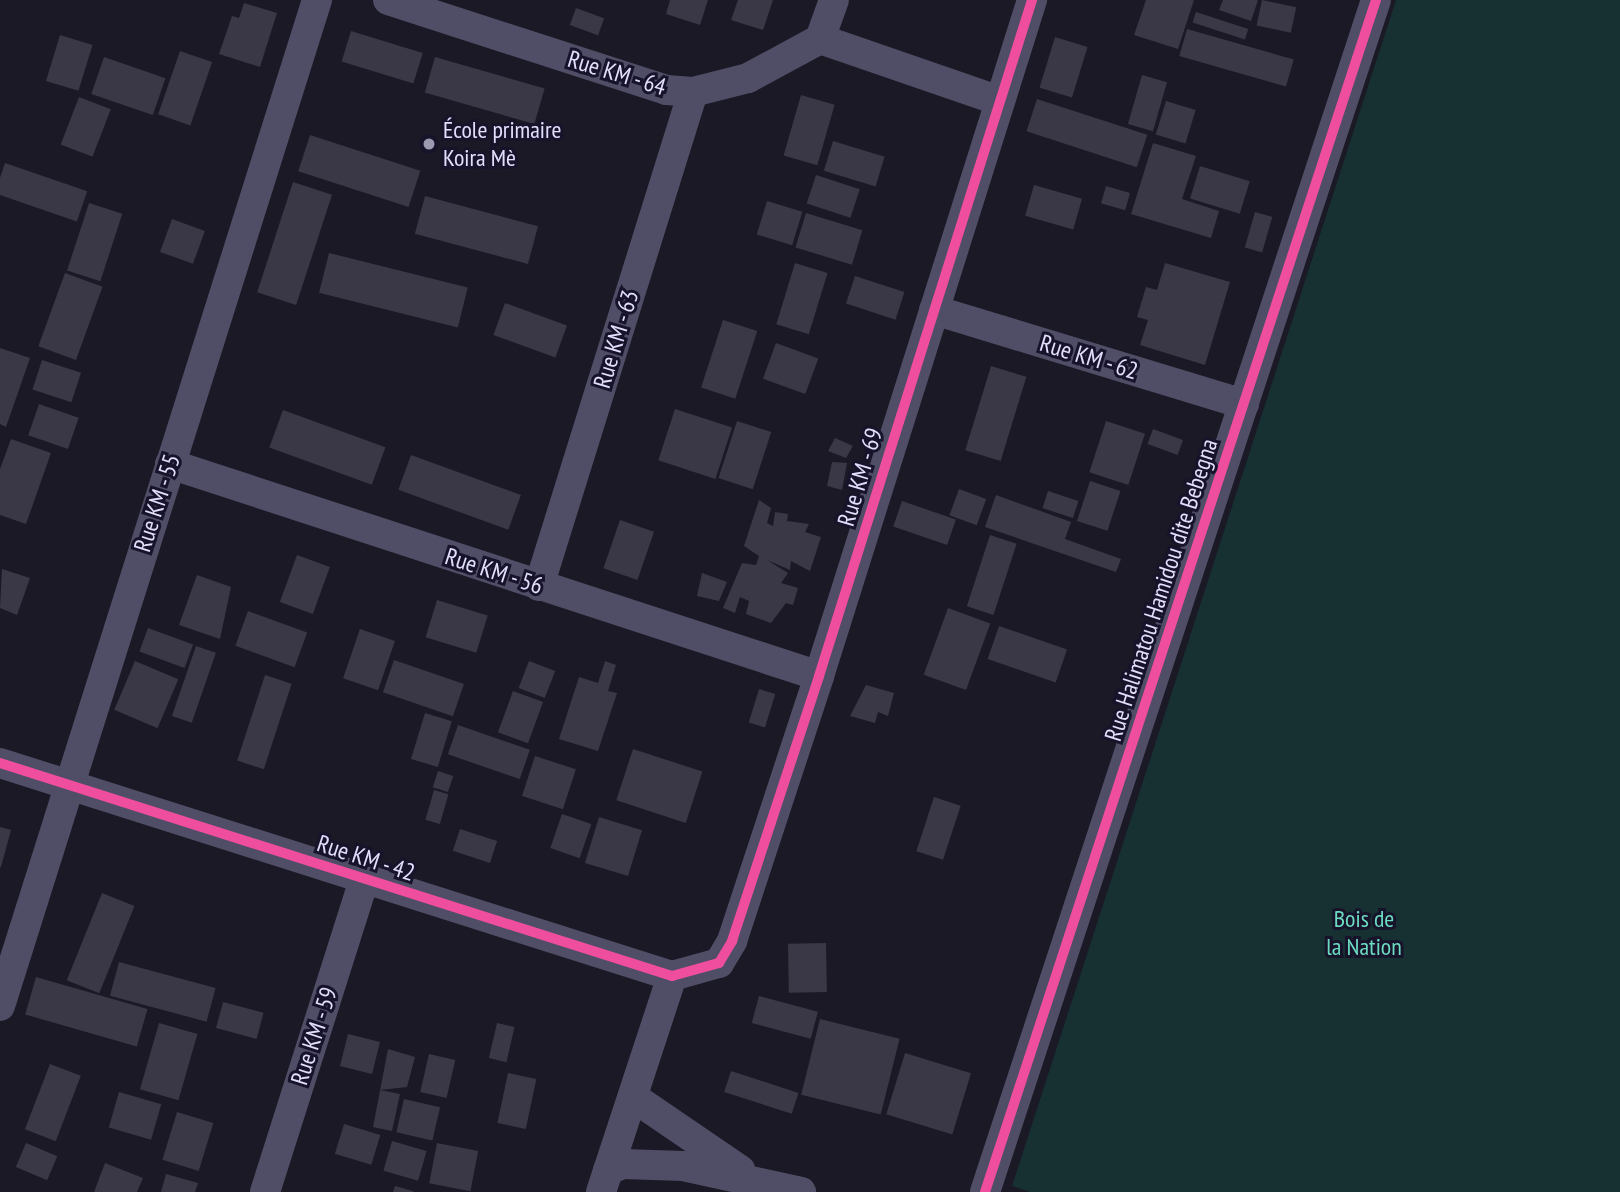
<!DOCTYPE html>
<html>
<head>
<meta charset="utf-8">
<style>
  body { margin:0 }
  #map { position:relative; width:1620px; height:1192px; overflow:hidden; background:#1a1925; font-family:"PT Sans Narrow",sans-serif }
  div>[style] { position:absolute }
  .green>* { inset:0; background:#173132 }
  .building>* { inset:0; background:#3a3846; transform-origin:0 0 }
  .minor>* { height:30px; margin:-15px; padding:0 15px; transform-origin:15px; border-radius:15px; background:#4f4e66 }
  .cycleway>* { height:10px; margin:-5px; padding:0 5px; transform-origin:5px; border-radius:5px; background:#ef4d9e }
  .dots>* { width:19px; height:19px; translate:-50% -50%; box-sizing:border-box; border:4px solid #17132b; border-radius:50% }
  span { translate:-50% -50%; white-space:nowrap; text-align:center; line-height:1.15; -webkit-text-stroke:6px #17132b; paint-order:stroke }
  .street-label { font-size:24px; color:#e2dffd }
  .poi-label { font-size:24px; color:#e2dffd }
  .left { translate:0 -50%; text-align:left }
  .park-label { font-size:24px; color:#6cdcc0 }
</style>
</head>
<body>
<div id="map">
  <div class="green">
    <i style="clip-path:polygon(1396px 0,1620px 0,1620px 1192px,1030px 1192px,1012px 1186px)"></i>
  </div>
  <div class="building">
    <i style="clip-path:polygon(670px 0,708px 0,700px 25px,666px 14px)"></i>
    <i style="clip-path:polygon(738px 0,773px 0,763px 30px,731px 20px)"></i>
    <i style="clip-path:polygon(1146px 0,1194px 0,1178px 49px,1134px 35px)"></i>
    <i style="clip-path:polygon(1223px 0,1258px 0,1251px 21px,1219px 10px)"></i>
    <i style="left:1262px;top:0;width:35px;height:26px;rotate:12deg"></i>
    <i style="clip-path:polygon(244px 3px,277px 13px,260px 67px,219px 54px,232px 16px,239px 18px)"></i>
    <i style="left:576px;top:8px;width:30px;height:18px;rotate:20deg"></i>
    <i style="left:1196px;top:12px;width:55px;height:11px;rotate:18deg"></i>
    <i style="left:1187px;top:29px;width:111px;height:28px;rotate:16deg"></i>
    <i style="left:351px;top:31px;width:75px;height:32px;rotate:17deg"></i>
    <i style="left:60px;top:35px;width:34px;height:48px;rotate:17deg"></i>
    <i style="left:1055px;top:37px;width:34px;height:53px;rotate:17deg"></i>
    <i style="left:180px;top:51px;width:34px;height:67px;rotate:19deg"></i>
    <i style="left:104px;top:57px;width:65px;height:39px;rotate:19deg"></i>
    <i style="left:435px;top:57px;width:114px;height:37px;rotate:16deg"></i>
    <i style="left:1142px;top:75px;width:26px;height:51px;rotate:16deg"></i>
    <i style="left:801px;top:95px;width:35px;height:63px;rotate:16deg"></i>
    <i style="left:79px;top:97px;width:34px;height:51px;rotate:21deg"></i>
    <i style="left:1037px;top:99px;width:116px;height:34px;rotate:18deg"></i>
    <i style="left:1166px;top:101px;width:31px;height:35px;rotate:17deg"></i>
    <i style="left:310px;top:135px;width:116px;height:38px;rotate:18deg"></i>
    <i style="left:833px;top:141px;width:54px;height:31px;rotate:17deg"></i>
    <i style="clip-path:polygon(1153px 143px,1196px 156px,1182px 199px,1219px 211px,1211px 238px,1131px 214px)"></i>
    <i style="left:5px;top:163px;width:87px;height:32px;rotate:19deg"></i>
    <i style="left:1200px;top:166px;width:52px;height:34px;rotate:17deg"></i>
    <i style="left:816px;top:175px;width:46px;height:30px;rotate:18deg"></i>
    <i style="left:293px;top:182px;width:41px;height:116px;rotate:18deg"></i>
    <i style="left:1034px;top:185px;width:50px;height:32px;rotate:16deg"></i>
    <i style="left:1106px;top:186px;width:25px;height:18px;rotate:16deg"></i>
    <i style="left:425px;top:196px;width:117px;height:39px;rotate:15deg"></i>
    <i style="left:767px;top:201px;width:37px;height:35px;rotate:17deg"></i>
    <i style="left:89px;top:203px;width:35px;height:71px;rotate:18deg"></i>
    <i style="left:1255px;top:212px;width:18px;height:37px;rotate:16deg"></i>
    <i style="left:806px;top:213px;width:59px;height:36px;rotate:17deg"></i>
    <i style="left:172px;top:219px;width:35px;height:35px;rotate:20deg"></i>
    <i style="left:329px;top:253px;width:143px;height:41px;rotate:14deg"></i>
    <i style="left:795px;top:263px;width:34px;height:64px;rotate:17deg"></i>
    <i style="clip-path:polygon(1165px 263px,1230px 282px,1205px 365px,1140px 345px,1148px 320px,1137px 317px,1146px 287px,1157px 290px)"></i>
    <i style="left:65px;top:273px;width:40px;height:78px;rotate:20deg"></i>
    <i style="left:855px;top:276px;width:52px;height:29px;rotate:18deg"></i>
    <i style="left:505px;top:303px;width:66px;height:34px;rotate:20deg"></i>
    <i style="left:723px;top:320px;width:36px;height:71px;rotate:18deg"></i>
    <i style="left:776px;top:343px;width:45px;height:38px;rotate:20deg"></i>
    <i style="clip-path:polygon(0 348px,30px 358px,6px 427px,0 424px)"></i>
    <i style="left:42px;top:360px;width:41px;height:31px;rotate:18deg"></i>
    <i style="left:991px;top:366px;width:37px;height:88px;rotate:17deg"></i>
    <i style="left:39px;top:404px;width:42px;height:33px;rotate:19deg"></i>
    <i style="left:675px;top:409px;width:60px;height:54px;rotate:18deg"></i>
    <i style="left:283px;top:410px;width:109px;height:40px;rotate:20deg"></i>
    <i style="left:737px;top:421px;width:36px;height:60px;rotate:18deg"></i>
    <i style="left:1106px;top:421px;width:41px;height:54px;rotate:18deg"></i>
    <i style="left:1153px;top:429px;width:32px;height:16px;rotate:20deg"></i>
    <i style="clip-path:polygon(835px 438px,853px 446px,846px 458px,828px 451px)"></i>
    <i style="clip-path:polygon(11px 439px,51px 453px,26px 524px,0 515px,0 469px)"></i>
    <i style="left:411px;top:455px;width:117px;height:37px;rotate:20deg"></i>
    <i style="clip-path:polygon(832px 462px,847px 463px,842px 490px,827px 486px)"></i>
    <i style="left:1090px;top:481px;width:32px;height:42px;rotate:18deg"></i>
    <i style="left:959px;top:489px;width:29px;height:28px;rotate:20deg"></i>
    <i style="left:1048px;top:491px;width:32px;height:18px;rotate:18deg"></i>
    <i style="clip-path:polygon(996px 495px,1071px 522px,1065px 539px,1121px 559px,1116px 572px,985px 527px)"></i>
    <i style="clip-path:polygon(759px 500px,771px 508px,767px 523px,773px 526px,775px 512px,788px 514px,787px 521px,809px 524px,805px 532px,821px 537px,810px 571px,791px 561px,790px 570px,767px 560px,788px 573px,781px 583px,798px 588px,793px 605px,786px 603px,771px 623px,746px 614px,749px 601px,740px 597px,735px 613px,723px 608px,742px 563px,756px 565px,759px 556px,744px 546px)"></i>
    <i style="left:902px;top:501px;width:57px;height:27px;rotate:19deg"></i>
    <i style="left:620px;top:520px;width:36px;height:51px;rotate:19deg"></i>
    <i style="left:990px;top:535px;width:28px;height:75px;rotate:18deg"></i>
    <i style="left:297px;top:555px;width:35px;height:50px;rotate:20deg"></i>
    <i style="clip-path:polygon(2px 569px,30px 578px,17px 615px,0 608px)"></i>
    <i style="clip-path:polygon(702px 573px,727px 582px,719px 601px,697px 596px)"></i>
    <i style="clip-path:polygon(197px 575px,231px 587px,220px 639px,179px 625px)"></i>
    <i style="left:437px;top:600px;width:53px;height:39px;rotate:17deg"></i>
    <i style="left:948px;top:608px;width:45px;height:71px;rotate:20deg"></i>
    <i style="left:248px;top:611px;width:63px;height:37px;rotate:20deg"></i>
    <i style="left:999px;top:626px;width:72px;height:35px;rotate:19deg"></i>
    <i style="left:148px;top:628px;width:48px;height:25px;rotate:20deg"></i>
    <i style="left:360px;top:629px;width:37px;height:52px;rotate:19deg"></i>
    <i style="left:196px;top:646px;width:21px;height:74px;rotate:19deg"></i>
    <i style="left:394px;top:660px;width:74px;height:34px;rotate:19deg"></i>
    <i style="left:135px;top:661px;width:47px;height:53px;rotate:23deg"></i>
    <i style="left:529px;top:661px;width:28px;height:29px;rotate:21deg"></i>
    <i style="clip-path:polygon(605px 661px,616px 665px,608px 691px,617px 693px,598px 751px,559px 739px,579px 677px,598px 683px)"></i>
    <i style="left:265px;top:675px;width:28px;height:90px;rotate:18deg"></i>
    <i style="clip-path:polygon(866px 685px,894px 693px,888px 716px,878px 712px,875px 723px,850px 716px)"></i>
    <i style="left:759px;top:689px;width:17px;height:35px;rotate:17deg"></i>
    <i style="left:513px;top:691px;width:32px;height:44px;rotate:20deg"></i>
    <i style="left:425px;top:713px;width:28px;height:48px;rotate:17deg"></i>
    <i style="left:458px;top:725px;width:76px;height:31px;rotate:19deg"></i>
    <i style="left:633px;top:749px;width:73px;height:54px;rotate:18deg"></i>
    <i style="left:535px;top:756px;width:43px;height:42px;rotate:18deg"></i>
    <i style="left:438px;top:771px;width:16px;height:17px;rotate:18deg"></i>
    <i style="left:434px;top:790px;width:15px;height:31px;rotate:16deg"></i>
    <i style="left:934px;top:797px;width:28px;height:57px;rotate:18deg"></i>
    <i style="left:562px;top:814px;width:31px;height:36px;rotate:19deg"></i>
    <i style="left:599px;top:817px;width:45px;height:48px;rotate:17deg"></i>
    <i style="clip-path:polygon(0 827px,11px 830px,1px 867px,0 867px)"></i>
    <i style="left:460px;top:829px;width:39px;height:23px;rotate:18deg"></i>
    <i style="left:102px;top:893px;width:35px;height:94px;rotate:22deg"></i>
    <i style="left:826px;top:943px;width:49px;height:38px;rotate:89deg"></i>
    <i style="left:119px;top:962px;width:100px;height:35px;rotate:15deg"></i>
    <i style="left:36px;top:977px;width:116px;height:39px;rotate:16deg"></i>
    <i style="left:759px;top:996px;width:61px;height:28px;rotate:15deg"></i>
    <i style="left:223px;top:1002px;width:42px;height:27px;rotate:15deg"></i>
    <i style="left:820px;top:1019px;width:82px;height:78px;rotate:14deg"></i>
    <i style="left:159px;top:1023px;width:40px;height:69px;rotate:16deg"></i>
    <i style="left:497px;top:1023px;width:18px;height:36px;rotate:13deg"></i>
    <i style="left:348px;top:1034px;width:33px;height:33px;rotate:14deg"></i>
    <i style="clip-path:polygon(388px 1049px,415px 1057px,407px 1087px,380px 1090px,400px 1094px,392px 1131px,373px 1127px)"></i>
    <i style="left:905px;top:1053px;width:69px;height:64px;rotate:17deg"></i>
    <i style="left:429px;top:1054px;width:27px;height:39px;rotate:13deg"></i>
    <i style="left:50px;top:1064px;width:33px;height:70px;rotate:21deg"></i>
    <i style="left:731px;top:1071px;width:71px;height:22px;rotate:18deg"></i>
    <i style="left:508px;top:1073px;width:29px;height:51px;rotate:12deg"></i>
    <i style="left:119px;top:1092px;width:44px;height:37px;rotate:16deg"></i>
    <i style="left:404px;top:1099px;width:37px;height:34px;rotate:13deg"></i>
    <i style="left:177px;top:1112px;width:38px;height:50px;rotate:17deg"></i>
    <i style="left:344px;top:1124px;width:38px;height:31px;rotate:17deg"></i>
    <i style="left:392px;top:1141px;width:36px;height:31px;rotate:16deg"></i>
    <i style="left:26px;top:1143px;width:34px;height:26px;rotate:23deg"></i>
    <i style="left:437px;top:1143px;width:42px;height:41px;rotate:11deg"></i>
    <i style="clip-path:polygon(105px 1163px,143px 1178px,137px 1192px,94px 1192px)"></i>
    <i style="clip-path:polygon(166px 1174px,198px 1183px,195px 1192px,161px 1192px)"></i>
    <i style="clip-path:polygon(395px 1186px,413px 1191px,413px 1192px,393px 1192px)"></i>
  </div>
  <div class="minor">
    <i style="left:388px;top:0;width:292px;rotate:17.9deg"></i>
    <i style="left:666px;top:90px;width:27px;rotate:4deg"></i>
    <i style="left:693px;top:92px;width:57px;rotate:-14.3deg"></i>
    <i style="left:748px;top:78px;width:82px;rotate:-28.4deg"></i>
    <i style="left:820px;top:39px;width:190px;rotate:19deg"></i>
    <i style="left:820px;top:39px;width:41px;rotate:-70.3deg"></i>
    <i style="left:934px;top:310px;width:324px;rotate:16.9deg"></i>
    <i style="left:170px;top:464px;width:683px;rotate:18.09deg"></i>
    <i style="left:539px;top:586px;width:517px;rotate:-72.69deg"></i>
    <i style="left:0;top:763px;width:705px;rotate:17.59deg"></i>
    <i style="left:672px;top:976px;width:49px;rotate:-15.5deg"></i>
    <i style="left:719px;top:963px;width:26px;rotate:-59deg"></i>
    <i style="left:732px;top:941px;width:279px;rotate:-71.8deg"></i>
    <i style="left:819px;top:676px;width:709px;rotate:-72.51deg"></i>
    <i style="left:0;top:1006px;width:1055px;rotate:-72.51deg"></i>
    <i style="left:633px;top:1097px;width:130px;rotate:34.3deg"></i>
    <i style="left:608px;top:1170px;width:16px;rotate:-22deg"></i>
    <i style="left:623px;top:1164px;width:60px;rotate:1.9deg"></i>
    <i style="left:683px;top:1166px;width:121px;rotate:12.4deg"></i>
    <i style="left:265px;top:1192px;width:327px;rotate:-72.4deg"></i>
    <i style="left:601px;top:1192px;width:227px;rotate:-71.8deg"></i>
    <i style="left:985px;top:1192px;width:1254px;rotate:-71.84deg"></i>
  </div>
  <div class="cycleway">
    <i style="left:0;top:763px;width:705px;rotate:17.59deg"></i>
    <i style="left:672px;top:976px;width:49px;rotate:-15.5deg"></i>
    <i style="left:719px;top:963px;width:26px;rotate:-59deg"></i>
    <i style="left:732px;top:941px;width:279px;rotate:-71.8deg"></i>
    <i style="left:819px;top:676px;width:709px;rotate:-72.51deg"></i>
    <i style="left:985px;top:1192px;width:1254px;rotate:-71.84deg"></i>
  </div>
  <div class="dots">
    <i style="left:429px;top:144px;background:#9c9ab1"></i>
  </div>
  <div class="street-label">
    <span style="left:617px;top:73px;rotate:17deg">Rue KM - 64</span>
    <span style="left:616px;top:339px;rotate:-73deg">Rue KM - 63</span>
    <span style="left:1089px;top:357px;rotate:17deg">Rue KM - 62</span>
    <span style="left:860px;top:477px;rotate:-73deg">Rue KM - 69</span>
    <span style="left:157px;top:503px;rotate:-72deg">Rue KM - 55</span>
    <span style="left:494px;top:571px;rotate:18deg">Rue KM - 56</span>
    <span style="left:1161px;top:590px;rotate:-72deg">Rue Halimatou Hamidou dite Bebegna</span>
    <span style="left:366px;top:858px;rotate:18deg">Rue KM - 42</span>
    <span style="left:314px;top:1036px;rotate:-72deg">Rue KM - 59</span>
  </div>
  <div class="poi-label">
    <span class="left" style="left:443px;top:144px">École primaire<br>Koira Mè</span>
  </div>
  <div class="park-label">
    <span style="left:1364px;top:933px">Bois de<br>la Nation</span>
  </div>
</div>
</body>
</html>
